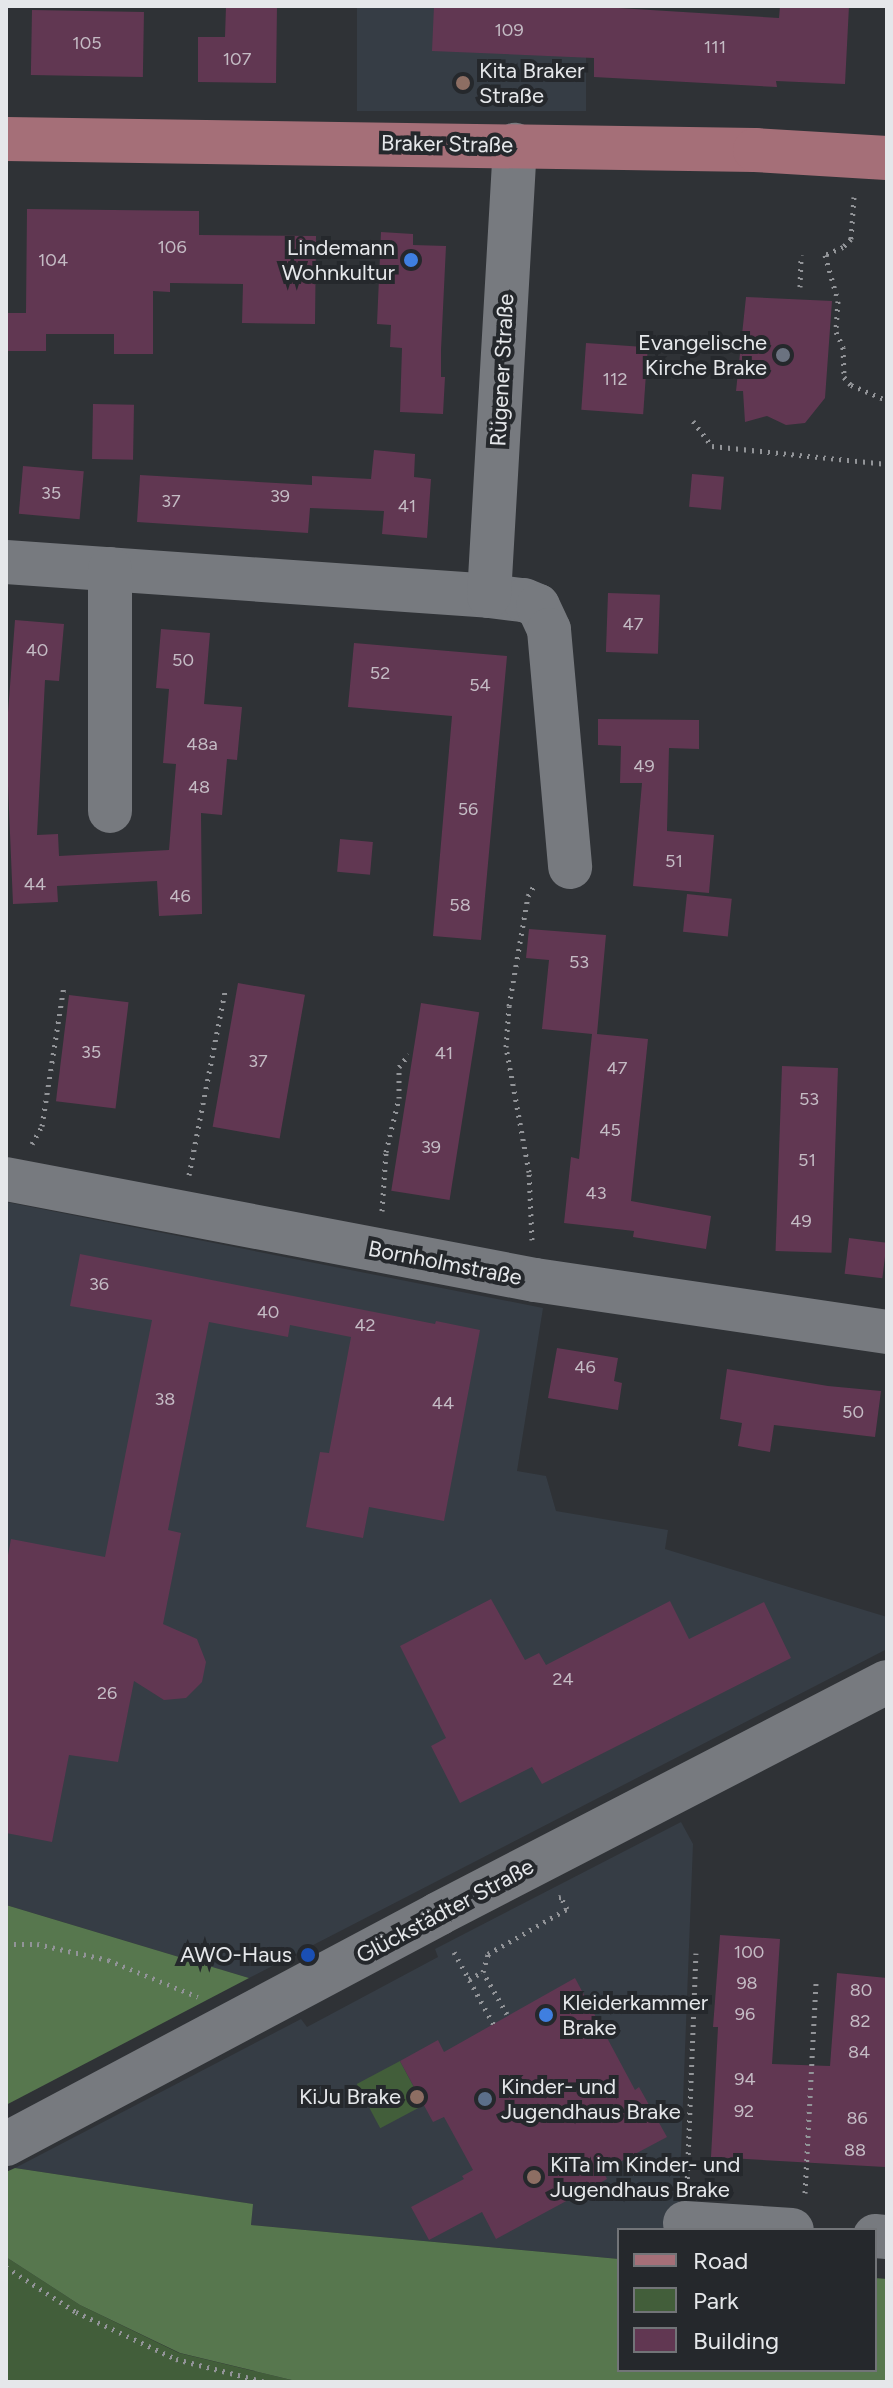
<!DOCTYPE html>
<html>
<head>
<meta charset="utf-8">
<style>
  body { margin:0 }
  #map { position:relative; width:893px; height:2388px; overflow:hidden; background:#2f3236; font-family:Figtree,sans-serif }
  div>[style] { position:absolute }
  .built>* { inset:0; background:#363d45; transform-origin:0 0 }
  .green>* { inset:0; background:#425e3a; transform-origin:0 0 }
  .forest>* { inset:0; background:#57774e }
  .building>* { inset:0; background:#613752; transform-origin:0 0 }
  .path>* { height:5px; margin-top:-2.5px; transform-origin:0; background:repeating-linear-gradient(90deg,#929498 0 2px,transparent 0 8px) }
  .minor>* { height:44px; margin:-22px; padding:0 22px; transform-origin:22px; border-radius:22px; background:#777a7f }
  .major>* { height:44px; margin:-22px; padding:0 22px; transform-origin:22px; border-radius:22px; background:#a56f78 }
  .dots>* { width:22px; height:22px; translate:-50% -50%; box-sizing:border-box; border:4px solid #25282c; border-radius:50% }
  span { translate:-50% -50%; white-space:nowrap; text-align:center; line-height:1.15; -webkit-text-stroke:8px #25282c; paint-order:stroke }
  .number-label { font-size:18px; color:#c4bbc4 }
  .number-label span { -webkit-text-stroke-width:0 }
  .poi-label { font-size:22px; color:#e5e7ea }
  .left { translate:0 -50%; text-align:left }
  .right { translate:-100% -50%; text-align:right }
  .street-label { font-size:22px; color:#e5e7ea }
  .frame { position:absolute; inset:0; border:8px solid #e5e7ea; pointer-events:none }
  .legend { position:absolute; left:617px; top:2228px; width:260px; height:144px; box-sizing:border-box; background:#25282c; border:2px solid #727478; margin:0; padding:10px 14px; list-style:none; font-size:24px; color:#e5e7ea }
  .legend li { display:flex; align-items:center; gap:16px; height:40px }
  .legend b { width:40px; border:2px solid #727478 }
</style>
</head>
<body>
<div id="map">
  <div class="built">
    <i style="left:357px;top:6px;width:229px;height:105px"></i>
    <i style="clip-path:polygon(6px 1202px,543px 1308px,517px 1471px,546px 1476px,556px 1511px,668px 1530px,665px 1549px,887px 1617px,887px 1649px,249px 1978px,6px 1905px)"></i>
    <i style="clip-path:polygon(681px 1822px,693px 1844px,678px 2230px,619px 2230px,619px 2259px,251px 2225px,252px 2204px,15px 2168px,301px 2019px,307px 2027px,438px 1957px,435px 1949px)"></i>
  </div>
  <div class="green">
    <i style="left:400px;top:2061px;width:50px;height:49px;rotate:62deg"></i>
    <i style="clip-path:polygon(6px 2257px,80px 2305px,179px 2353px,300px 2382px,6px 2382px)"></i>
  </div>
  <div class="forest">
    <i style="clip-path:polygon(6px 1905px,249px 1978px,6px 2105px)"></i>
    <i style="clip-path:polygon(15px 2168px,253px 2204px,251px 2225px,619px 2259px,619px 2370px,875px 2370px,875px 2278px,887px 2279px,887px 2382px,300px 2382px,180px 2353px,80px 2305px,6px 2257px,6px 2172px)"></i>
  </div>
  <div class="building">
    <i style="clip-path:polygon(226px 6px,277px 6px,276px 83px,198px 82px,198px 37px,225px 37px)"></i>
    <i style="clip-path:polygon(434px 6px,586px 6px,779px 18px,780px 6px,849px 6px,845px 84px,776px 81px,777px 87px,594px 77px,594px 58px,432px 51px)"></i>
    <i style="left:32px;top:10px;width:112px;height:65px;rotate:1deg"></i>
    <i style="clip-path:polygon(27px 209px,199px 211px,199px 235px,316px 236px,315px 324px,242px 323px,243px 284px,170px 283px,170px 292px,153px 291px,153px 354px,114px 354px,114px 334px,46px 334px,46px 351px,7px 351px,7px 313px,26px 313px)"></i>
    <i style="clip-path:polygon(381px 232px,413px 234px,413px 245px,446px 246px,441px 350px,441px 377px,445px 377px,443px 414px,400px 412px,402px 348px,390px 347px,391px 325px,377px 324px)"></i>
    <i style="clip-path:polygon(746px 297px,832px 301px,825px 398px,805px 423px,786px 425px,767px 416px,745px 422px,743px 391px,736px 391px)"></i>
    <i style="left:586px;top:343px;width:62px;height:67px;rotate:4deg"></i>
    <i style="left:93px;top:404px;width:41px;height:55px;rotate:1deg"></i>
    <i style="clip-path:polygon(374px 450px,415px 454px,414px 477px,431px 479px,427px 538px,382px 534px,384px 511px,310px 508px,308px 533px,137px 522px,140px 475px,312px 485px,312px 476px,371px 479px)"></i>
    <i style="left:23px;top:466px;width:61px;height:48px;rotate:5deg"></i>
    <i style="left:692px;top:474px;width:32px;height:33px;rotate:5deg"></i>
    <i style="left:608px;top:593px;width:52px;height:59px;rotate:2deg"></i>
    <i style="clip-path:polygon(15px 620px,64px 624px,59px 681px,45px 680px,37px 835px,58px 834px,59px 856px,169px 850px,176px 764px,163px 763px,169px 689px,156px 688px,161px 629px,210px 633px,204px 704px,242px 707px,237px 760px,227px 759px,222px 815px,201px 813px,202px 914px,159px 916px,157px 881px,57px 886px,58px 902px,13px 904px,6px 739px)"></i>
    <i style="clip-path:polygon(354px 643px,507px 656px,481px 940px,433px 936px,452px 716px,348px 707px)"></i>
    <i style="clip-path:polygon(598px 719px,699px 720px,699px 749px,669px 748px,667px 831px,714px 835px,709px 893px,633px 886px,642px 783px,620px 783px,621px 746px,598px 745px)"></i>
    <i style="left:340px;top:839px;width:33px;height:33px;rotate:5deg"></i>
    <i style="left:687px;top:894px;width:45px;height:38px;rotate:6deg"></i>
    <i style="clip-path:polygon(529px 929px,606px 935px,597px 1034px,648px 1039px,631px 1201px,711px 1216px,706px 1249px,633px 1237px,634px 1231px,564px 1223px,571px 1157px,579px 1159px,592px 1034px,542px 1029px,549px 960px,526px 958px)"></i>
    <i style="left:238px;top:983px;width:68px;height:146px;rotate:10deg"></i>
    <i style="left:69px;top:995px;width:60px;height:107px;rotate:7deg"></i>
    <i style="left:421px;top:1003px;width:59px;height:190px;rotate:9deg"></i>
    <i style="left:782px;top:1066px;width:56px;height:185px;rotate:2deg"></i>
    <i style="left:849px;top:1238px;width:38px;height:36px;rotate:7deg"></i>
    <i style="clip-path:polygon(80px 1254px,435px 1324px,436px 1321px,480px 1330px,444px 1521px,369px 1507px,363px 1538px,306px 1527px,320px 1452px,329px 1453px,351px 1337px,290px 1325px,288px 1337px,209px 1322px,168px 1530px,181px 1533px,163px 1624px,197px 1639px,206px 1662px,202px 1682px,186px 1698px,164px 1700px,134px 1681px,118px 1762px,69px 1755px,52px 1842px,6px 1833px,6px 1566px,11px 1539px,105px 1557px,152px 1320px,70px 1306px)"></i>
    <i style="clip-path:polygon(557px 1348px,618px 1358px,614px 1381px,622px 1383px,618px 1410px,548px 1398px)"></i>
    <i style="clip-path:polygon(727px 1369px,828px 1386px,881px 1391px,875px 1437px,774px 1425px,770px 1452px,738px 1446px,742px 1423px,720px 1419px)"></i>
    <i style="clip-path:polygon(491px 1599px,525px 1660px,539px 1653px,546px 1665px,670px 1601px,689px 1639px,764px 1602px,791px 1658px,542px 1784px,532px 1767px,460px 1803px,431px 1746px,446px 1738px,400px 1646px)"></i>
    <i style="clip-path:polygon(720px 1935px,780px 1939px,772px 2064px,830px 2066px,837px 1973px,887px 1978px,885px 2167px,711px 2157px,718px 2027px,713px 2027px)"></i>
    <i style="clip-path:polygon(575px 1978px,635px 2090px,639px 2087px,667px 2137px,603px 2171px,607px 2179px,496px 2239px,482px 2212px,429px 2240px,411px 2207px,464px 2179px,462px 2176px,473px 2170px,444px 2117px,433px 2122px,400px 2061px,438px 2040px,444px 2052px)"></i>
  </div>
  <div class="path">
    <i style="left:854px;top:197px;width:42px;rotate:94.1deg"></i>
    <i style="left:851px;top:239px;width:11px;rotate:135deg"></i>
    <i style="left:843px;top:247px;width:20px;rotate:156deg"></i>
    <i style="left:825px;top:255px;width:48px;rotate:74.2deg"></i>
    <i style="left:838px;top:301px;width:31px;rotate:94deg"></i>
    <i style="left:836px;top:332px;width:17px;rotate:65deg"></i>
    <i style="left:843px;top:347px;width:30px;rotate:88deg"></i>
    <i style="left:844px;top:377px;width:11px;rotate:49deg"></i>
    <i style="left:851px;top:385px;width:39px;rotate:23deg"></i>
    <i style="left:800px;top:287px;width:32px;rotate:-88deg"></i>
    <i style="left:693px;top:421px;width:31px;rotate:53deg"></i>
    <i style="left:712px;top:446px;width:176px;rotate:5.9deg"></i>
    <i style="left:32px;top:1144px;width:21px;rotate:-61deg"></i>
    <i style="left:42px;top:1126px;width:142px;rotate:-81.1deg"></i>
    <i style="left:189px;top:1175px;width:187px;rotate:-78.9deg"></i>
    <i style="left:382px;top:1211px;width:59px;rotate:-86.1deg"></i>
    <i style="left:386px;top:1152px;width:56px;rotate:-76.5deg"></i>
    <i style="left:399px;top:1098px;width:31px;rotate:-90deg"></i>
    <i style="left:399px;top:1067px;width:16px;rotate:-52deg"></i>
    <i style="left:532px;top:1240px;width:68px;rotate:-92.5deg"></i>
    <i style="left:529px;top:1172px;width:127px;rotate:-100.4deg"></i>
    <i style="left:506px;top:1047px;width:41px;rotate:-85.8deg"></i>
    <i style="left:509px;top:1006px;width:112px;rotate:-80.2deg"></i>
    <i style="left:528px;top:896px;width:14px;rotate:-60deg"></i>
    <i style="left:6px;top:1944px;width:31px"></i>
    <i style="left:37px;top:1944px;width:73px;rotate:12.7deg"></i>
    <i style="left:108px;top:1960px;width:97px;rotate:22.3deg"></i>
    <i style="left:454px;top:1952px;width:83px;rotate:61.3deg"></i>
    <i style="left:469px;top:1979px;width:16px;rotate:-27deg"></i>
    <i style="left:507px;top:2014px;width:48px;rotate:-119.7deg"></i>
    <i style="left:483px;top:1972px;width:19px;rotate:-74deg"></i>
    <i style="left:488px;top:1954px;width:91px;rotate:-29.7deg"></i>
    <i style="left:567px;top:1909px;width:13px;rotate:-117deg"></i>
    <i style="left:561px;top:1897px;width:4px;rotate:166deg"></i>
    <i style="left:687px;top:2186px;width:233px;rotate:-87.8deg"></i>
    <i style="left:805px;top:2193px;width:213px;rotate:-87deg"></i>
    <i style="left:6px;top:2267px;width:83px;rotate:32.7deg"></i>
    <i style="left:76px;top:2312px;width:110px;rotate:25.2deg"></i>
    <i style="left:176px;top:2359px;width:92px;rotate:14.5deg"></i>
  </div>
  <div class="minor">
    <i style="left:6px;top:562px;width:484px;rotate:4deg"></i>
    <i style="left:489px;top:596px;width:35px;rotate:7deg"></i>
    <i style="left:524px;top:600px;width:15px;rotate:23deg"></i>
    <i style="left:538px;top:606px;width:26px;rotate:65deg"></i>
    <i style="left:549px;top:630px;width:238px;rotate:84.9deg"></i>
    <i style="left:110px;top:569px;width:242px;rotate:90deg"></i>
    <i style="left:489px;top:596px;width:452px;rotate:-86.7deg"></i>
    <i style="left:6px;top:1179px;width:539px;rotate:10.81deg"></i>
    <i style="left:535px;top:1280px;width:356px;rotate:8.4deg"></i>
    <i style="left:6px;top:2144px;width:489px;rotate:-28deg"></i>
    <i style="left:438px;top:1914px;width:505px;rotate:-27.33deg"></i>
    <i style="left:685px;top:2223px;width:107px;rotate:3.7deg"></i>
    <i style="left:875px;top:2236px;width:12px;rotate:5deg"></i>
  </div>
  <div class="major">
    <i style="left:6px;top:139px;width:749px;rotate:0.84deg"></i>
    <i style="left:755px;top:150px;width:132px;rotate:3.5deg"></i>
  </div>
  <div class="dots">
    <i style="left:463px;top:83px;background:#8d6e63"></i>
    <i style="left:411px;top:260px;background:#3f7fe0"></i>
    <i style="left:783px;top:355px;background:#6b7280"></i>
    <i style="left:308px;top:1955px;background:#1a4fb4"></i>
    <i style="left:546px;top:2015px;background:#3f7fe0"></i>
    <i style="left:417px;top:2097px;background:#8d6e63"></i>
    <i style="left:485px;top:2099px;background:#5c6f8a"></i>
    <i style="left:534px;top:2177px;background:#8d6e63"></i>
  </div>
  <div class="number-label">
    <span style="left:509px;top:30px">109</span>
    <span style="left:87px;top:43px">105</span>
    <span style="left:715px;top:47px">111</span>
    <span style="left:237px;top:59px">107</span>
    <span style="left:172px;top:247px">106</span>
    <span style="left:53px;top:260px">104</span>
    <span style="left:615px;top:379px">112</span>
    <span style="left:51px;top:493px">35</span>
    <span style="left:280px;top:496px">39</span>
    <span style="left:171px;top:501px">37</span>
    <span style="left:407px;top:506px">41</span>
    <span style="left:633px;top:624px">47</span>
    <span style="left:37px;top:650px">40</span>
    <span style="left:183px;top:660px">50</span>
    <span style="left:380px;top:673px">52</span>
    <span style="left:480px;top:685px">54</span>
    <span style="left:202px;top:744px">48a</span>
    <span style="left:644px;top:766px">49</span>
    <span style="left:199px;top:787px">48</span>
    <span style="left:468px;top:809px">56</span>
    <span style="left:674px;top:861px">51</span>
    <span style="left:35px;top:884px">44</span>
    <span style="left:180px;top:896px">46</span>
    <span style="left:460px;top:905px">58</span>
    <span style="left:579px;top:962px">53</span>
    <span style="left:91px;top:1052px">35</span>
    <span style="left:444px;top:1053px">41</span>
    <span style="left:258px;top:1061px">37</span>
    <span style="left:617px;top:1068px">47</span>
    <span style="left:809px;top:1099px">53</span>
    <span style="left:610px;top:1130px">45</span>
    <span style="left:431px;top:1147px">39</span>
    <span style="left:807px;top:1160px">51</span>
    <span style="left:596px;top:1193px">43</span>
    <span style="left:801px;top:1221px">49</span>
    <span style="left:99px;top:1284px">36</span>
    <span style="left:268px;top:1312px">40</span>
    <span style="left:365px;top:1325px">42</span>
    <span style="left:585px;top:1367px">46</span>
    <span style="left:165px;top:1399px">38</span>
    <span style="left:443px;top:1403px">44</span>
    <span style="left:853px;top:1412px">50</span>
    <span style="left:563px;top:1679px">24</span>
    <span style="left:107px;top:1693px">26</span>
    <span style="left:749px;top:1952px">100</span>
    <span style="left:747px;top:1983px">98</span>
    <span style="left:861px;top:1990px">80</span>
    <span style="left:745px;top:2014px">96</span>
    <span style="left:860px;top:2021px">82</span>
    <span style="left:859px;top:2052px">84</span>
    <span style="left:745px;top:2079px">94</span>
    <span style="left:744px;top:2111px">92</span>
    <span style="left:857px;top:2118px">86</span>
    <span style="left:855px;top:2150px">88</span>
  </div>
  <div class="poi-label">
    <span class="left" style="left:479px;top:83px">Kita Braker<br>Straße</span>
    <span class="right" style="left:395px;top:260px">Lindemann<br>Wohnkultur</span>
    <span class="right" style="left:767px;top:355px">Evangelische<br>Kirche Brake</span>
    <span class="right" style="left:292px;top:1955px">AWO-Haus</span>
    <span class="left" style="left:562px;top:2015px">Kleiderkammer<br>Brake</span>
    <span class="left" style="left:501px;top:2099px">Kinder- und<br>Jugendhaus Brake</span>
    <span class="right" style="left:401px;top:2097px">KiJu Brake</span>
    <span class="left" style="left:550px;top:2177px">KiTa im Kinder- und<br>Jugendhaus Brake</span>
  </div>
  <div class="street-label">
    <span style="left:447px;top:144px;rotate:1deg">Braker Straße</span>
    <span style="left:502px;top:370px;rotate:-87deg">Rügener Straße</span>
    <span style="left:445px;top:1263px;rotate:11deg">Bornholmstraße</span>
    <span style="left:445px;top:1911px;rotate:-28deg">Glückstädter Straße</span>
  </div>
  <div class="frame"></div>
  <ul class="legend">
  <li><b style="height:10px;background:#a56f78"></b>Road</li>
  <li><b style="height:22px;background:#425e3a"></b>Park</li>
  <li><b style="height:22px;background:#613752"></b>Building</li>
  </ul>
</div>
</body>
</html>
